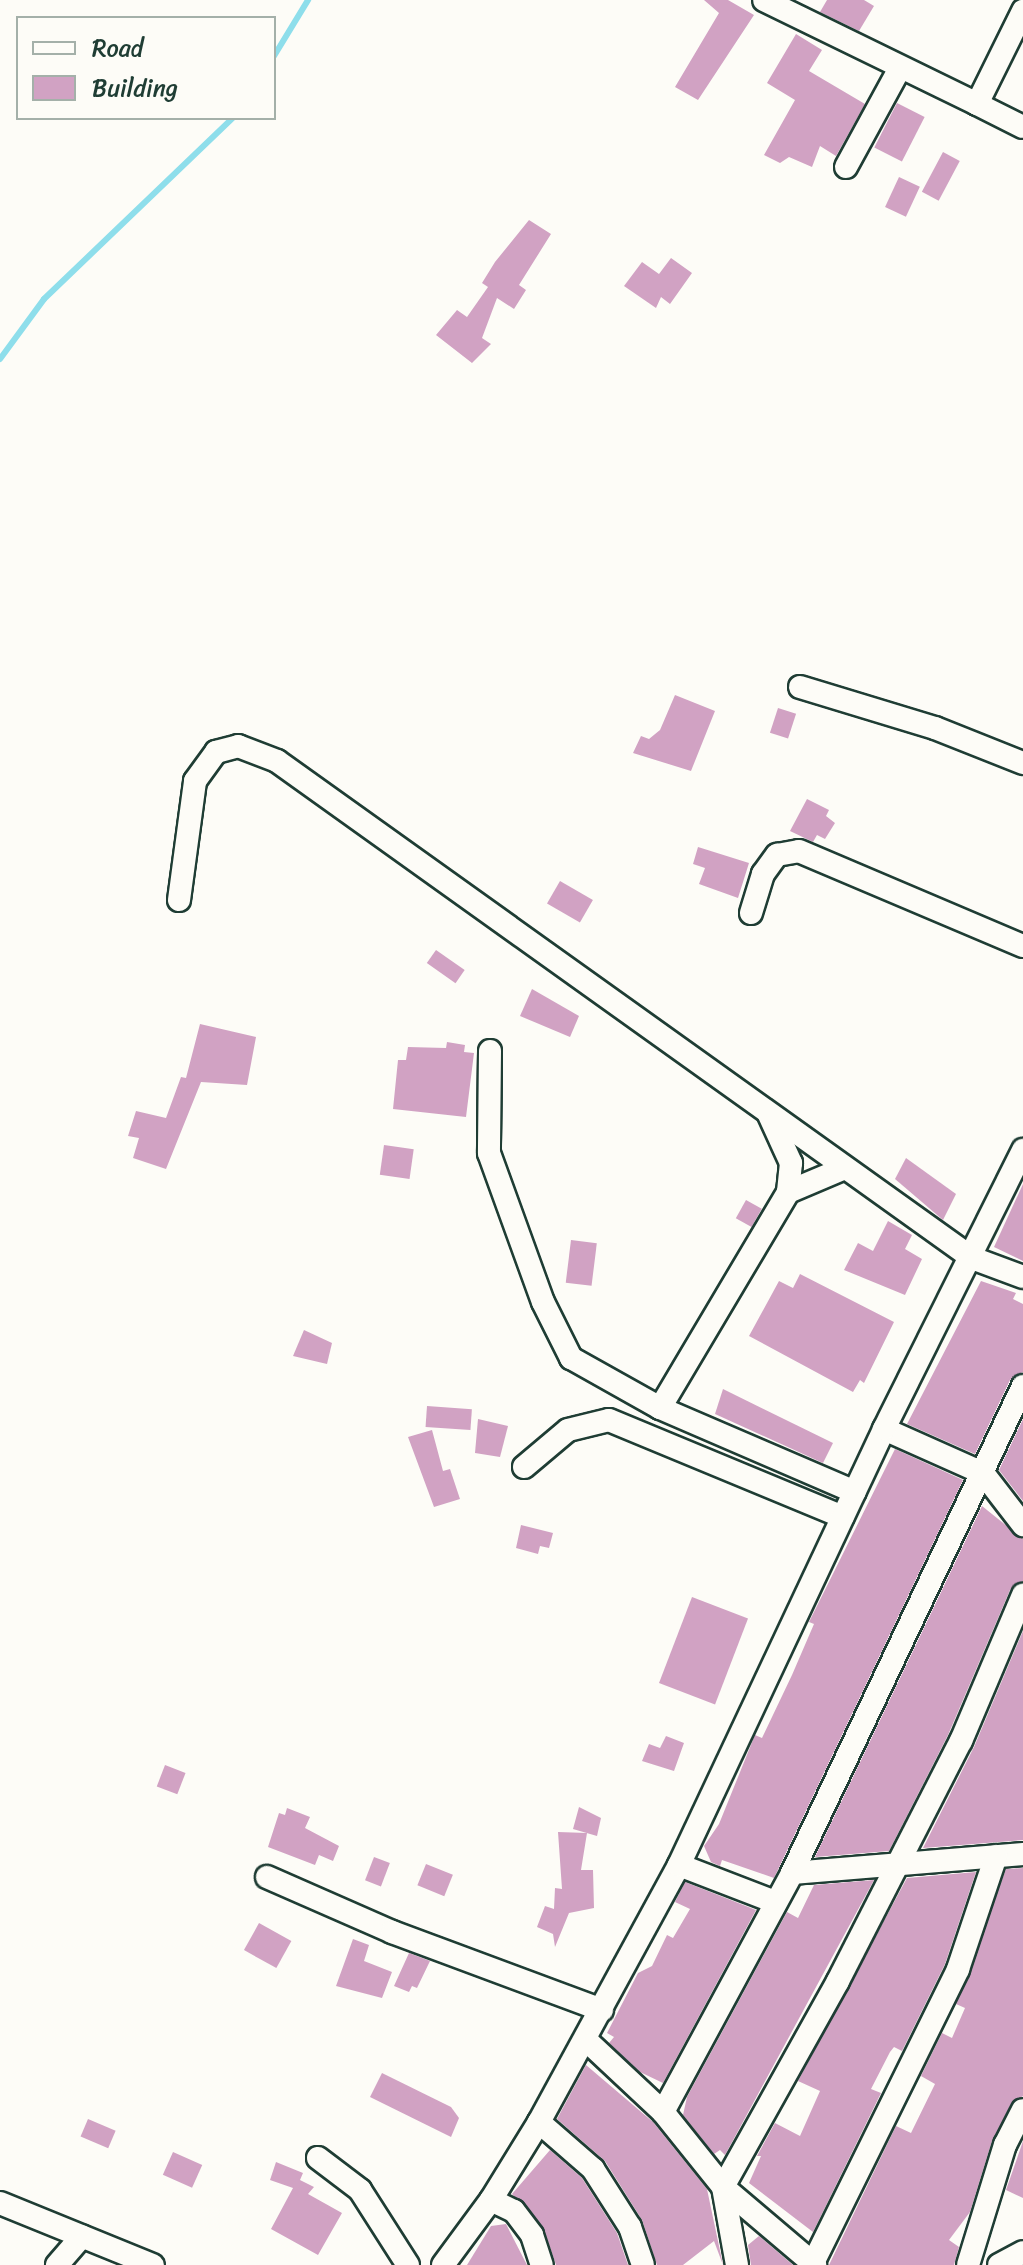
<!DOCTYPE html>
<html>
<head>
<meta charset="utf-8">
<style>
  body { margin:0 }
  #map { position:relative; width:1023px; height:2265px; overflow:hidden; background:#fdfcf7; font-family:Sriracha,sans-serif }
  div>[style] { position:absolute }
  .stream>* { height:6px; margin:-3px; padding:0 3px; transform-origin:3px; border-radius:3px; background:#8edeeb }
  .building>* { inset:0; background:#d1a2c3; transform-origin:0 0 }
  .roads { filter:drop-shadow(2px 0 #1f3d34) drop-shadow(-2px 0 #1f3d34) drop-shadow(0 2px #1f3d34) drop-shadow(0 -2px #1f3d34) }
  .minor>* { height:22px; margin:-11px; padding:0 11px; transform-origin:11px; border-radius:11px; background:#fdfcf7 }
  span { translate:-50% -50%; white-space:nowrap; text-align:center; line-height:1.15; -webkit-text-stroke:7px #fdfcf7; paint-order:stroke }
  .legend { position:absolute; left:16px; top:16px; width:260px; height:104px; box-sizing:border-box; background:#fdfcf7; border:2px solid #a4b0a9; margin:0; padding:10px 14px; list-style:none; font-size:24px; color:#1f3d34 }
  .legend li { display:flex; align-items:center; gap:16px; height:40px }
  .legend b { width:40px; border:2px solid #a4b0a9 }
</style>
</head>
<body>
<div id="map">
  <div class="stream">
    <i style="left:274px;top:56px;width:66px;rotate:-58.7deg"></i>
    <i style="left:0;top:359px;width:74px;rotate:-53.7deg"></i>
    <i style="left:44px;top:299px;width:262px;rotate:-43.8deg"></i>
  </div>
  <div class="building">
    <i style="clip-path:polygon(704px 0,728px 0,754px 15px,698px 100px,675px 87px,719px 13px)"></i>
    <i style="clip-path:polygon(827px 0,864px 0,874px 6px,859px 31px,820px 12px)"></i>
    <i style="clip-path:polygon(796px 34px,822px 50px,809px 71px,865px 104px,836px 156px,820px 146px,812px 167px,789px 157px,780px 163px,764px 155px,795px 100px,767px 83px)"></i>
    <i style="left:897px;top:103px;width:31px;height:50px;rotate:27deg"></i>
    <i style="left:943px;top:152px;width:19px;height:45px;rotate:28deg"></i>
    <i style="left:899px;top:177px;width:23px;height:33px;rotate:25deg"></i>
    <i style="clip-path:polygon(529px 220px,551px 234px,519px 285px,526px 290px,514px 309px,497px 298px,482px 338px,491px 344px,472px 363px,436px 335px,457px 310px,467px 317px,488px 287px,482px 283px,495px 262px)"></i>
    <i style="clip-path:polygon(671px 258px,692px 273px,670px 304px,661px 297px,656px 308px,624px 286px,642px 262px,659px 274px)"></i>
    <i style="clip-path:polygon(675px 695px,715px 711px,691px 771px,633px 753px,641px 736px,649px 739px,660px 730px)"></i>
    <i style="left:778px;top:708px;width:19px;height:26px;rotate:18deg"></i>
    <i style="clip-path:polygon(807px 799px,829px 810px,826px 816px,835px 823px,825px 839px,817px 835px,813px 842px,790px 831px)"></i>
    <i style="clip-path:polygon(698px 847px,749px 863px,738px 898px,699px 884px,705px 868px,693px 864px)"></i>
    <i style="left:560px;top:881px;width:38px;height:26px;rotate:30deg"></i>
    <i style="left:436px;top:950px;width:35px;height:16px;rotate:35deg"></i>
    <i style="clip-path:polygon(532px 989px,579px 1016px,570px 1037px,520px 1016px)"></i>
    <i style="clip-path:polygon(200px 1024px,256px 1037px,247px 1085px,201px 1082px,166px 1169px,133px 1158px,139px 1138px,128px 1136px,136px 1111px,166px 1118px,181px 1077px,186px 1078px)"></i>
    <i style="clip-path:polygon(447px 1042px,465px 1045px,464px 1052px,474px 1053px,466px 1117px,393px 1109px,398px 1060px,406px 1060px,408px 1047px,446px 1048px)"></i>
    <i style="left:384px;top:1145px;width:30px;height:30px;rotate:8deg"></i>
    <i style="clip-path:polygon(906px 1158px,956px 1194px,943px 1220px,895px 1179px)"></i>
    <i style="clip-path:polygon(1023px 1184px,1023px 1261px,994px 1247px)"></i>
    <i style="left:746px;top:1200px;width:18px;height:21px;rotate:29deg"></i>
    <i style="clip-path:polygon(888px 1221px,912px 1235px,905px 1249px,922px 1259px,905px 1295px,844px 1270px,858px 1243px,873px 1251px)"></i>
    <i style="left:571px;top:1240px;width:26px;height:43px;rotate:7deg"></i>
    <i style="clip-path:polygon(800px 1274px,894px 1322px,864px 1383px,860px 1380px,853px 1392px,749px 1336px,779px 1281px,793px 1288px)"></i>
    <i style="clip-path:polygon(981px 1281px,1016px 1293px,1013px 1299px,1023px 1304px,1023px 1372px,1010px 1380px,975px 1454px,907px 1424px)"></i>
    <i style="clip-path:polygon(304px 1330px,332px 1343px,327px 1364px,293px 1356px)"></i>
    <i style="clip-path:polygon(723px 1389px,833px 1443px,823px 1463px,715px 1414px)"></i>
    <i style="left:427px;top:1406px;width:45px;height:21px;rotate:4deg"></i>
    <i style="clip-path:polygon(478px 1419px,508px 1426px,500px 1457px,475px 1453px)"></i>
    <i style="clip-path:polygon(1023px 1419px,1023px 1501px,999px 1470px)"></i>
    <i style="clip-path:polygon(432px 1430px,443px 1471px,450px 1469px,460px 1499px,434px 1507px,408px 1437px)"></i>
    <i style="clip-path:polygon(895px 1449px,963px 1480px,774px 1878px,722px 1860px,720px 1866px,711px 1862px,704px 1846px,719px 1824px,755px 1735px,762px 1738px,792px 1675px,814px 1624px,809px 1622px)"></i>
    <i style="clip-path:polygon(982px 1506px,1023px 1539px,1023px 1581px,1010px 1590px,948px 1735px,889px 1851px,815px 1857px)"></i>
    <i style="clip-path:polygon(521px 1525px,553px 1533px,549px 1548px,540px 1546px,538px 1554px,516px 1548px)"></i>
    <i style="left:692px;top:1597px;width:60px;height:92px;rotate:21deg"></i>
    <i style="clip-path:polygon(1023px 1631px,1023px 1840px,923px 1848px,974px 1747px)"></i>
    <i style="clip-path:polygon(666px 1736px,684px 1743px,674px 1771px,642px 1761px,649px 1744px,660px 1748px)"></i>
    <i style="left:165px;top:1765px;width:22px;height:23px;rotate:21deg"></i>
    <i style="clip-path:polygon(579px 1807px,601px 1818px,597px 1836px,573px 1829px)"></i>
    <i style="clip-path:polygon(287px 1808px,310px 1817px,305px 1828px,339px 1846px,333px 1861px,319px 1855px,315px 1865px,268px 1847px,279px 1813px,285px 1815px)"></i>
    <i style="clip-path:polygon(558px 1832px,587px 1833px,581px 1870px,593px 1870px,594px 1908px,569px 1913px,555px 1947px,553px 1934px,537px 1927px,545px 1906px,554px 1909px,555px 1888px,562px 1889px)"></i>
    <i style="left:374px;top:1857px;width:17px;height:25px;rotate:21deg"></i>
    <i style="left:426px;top:1864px;width:29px;height:23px;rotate:22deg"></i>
    <i style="clip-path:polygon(1023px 1868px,1023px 2096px,1011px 2104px,992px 2141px,970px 2212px,949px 2240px,959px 2247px,954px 2265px,829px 2265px,896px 2126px,911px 2133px,935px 2084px,921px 2076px,942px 2033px,952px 2038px,965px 2008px,956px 2004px,1006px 1869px)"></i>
    <i style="clip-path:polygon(976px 1872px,945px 1964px,902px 2051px,894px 2047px,890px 2052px,871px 2089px,881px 2093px,813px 2232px,749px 2183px,761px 2156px,757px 2156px,775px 2123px,800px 2136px,820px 2091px,798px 2081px,907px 1878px)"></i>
    <i style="clip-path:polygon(874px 1880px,725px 2155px,720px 2150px,714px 2154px,683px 2115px,687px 2097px,787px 1912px,798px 1918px,814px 1885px)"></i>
    <i style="clip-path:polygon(685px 1882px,756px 1910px,663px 2083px,640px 2072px,609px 2043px,614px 2037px,607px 2033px,638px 1973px,652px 1966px,667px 1935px,673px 1938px,690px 1909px,675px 1902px)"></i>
    <i style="left:259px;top:1923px;width:37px;height:31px;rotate:29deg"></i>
    <i style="clip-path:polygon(353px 1939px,369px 1945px,364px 1961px,392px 1972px,382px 1998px,336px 1986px)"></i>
    <i style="clip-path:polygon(409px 1953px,430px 1961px,417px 1988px,412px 1986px,409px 1992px,394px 1986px)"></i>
    <i style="clip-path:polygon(586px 2065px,653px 2122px,707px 2189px,723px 2265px,714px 2241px,683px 2265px,657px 2265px,642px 2220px,605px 2161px,557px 2119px)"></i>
    <i style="clip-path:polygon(382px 2073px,451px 2107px,459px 2118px,451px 2137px,370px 2097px)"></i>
    <i style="left:88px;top:2119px;width:30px;height:19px;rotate:23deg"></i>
    <i style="clip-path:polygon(1023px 2141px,1023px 2198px,1006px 2190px)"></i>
    <i style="clip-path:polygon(550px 2150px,582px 2178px,617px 2233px,628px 2265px,556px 2265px,543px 2227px,512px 2194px)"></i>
    <i style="left:173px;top:2152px;width:32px;height:25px;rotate:24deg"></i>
    <i style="clip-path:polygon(276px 2162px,303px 2173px,300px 2180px,314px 2187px,308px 2194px,342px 2213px,318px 2255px,271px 2229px,293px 2188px,270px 2180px)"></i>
    <i style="clip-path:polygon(506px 2224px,527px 2265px,467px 2265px,491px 2226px)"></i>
    <i style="clip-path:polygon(759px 2236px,793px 2265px,751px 2265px,748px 2245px)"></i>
  </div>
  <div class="roads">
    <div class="minor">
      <i style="left:764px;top:0;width:237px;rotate:26deg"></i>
      <i style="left:977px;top:104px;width:104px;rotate:-63.7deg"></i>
      <i style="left:977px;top:104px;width:51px;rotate:26.6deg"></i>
      <i style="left:846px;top:167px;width:113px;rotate:-61.4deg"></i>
      <i style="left:800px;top:687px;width:141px;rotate:16.9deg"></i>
      <i style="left:935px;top:728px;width:95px;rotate:21.7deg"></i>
      <i style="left:179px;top:900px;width:120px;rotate:-82.3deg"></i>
      <i style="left:195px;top:781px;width:36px;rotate:-54deg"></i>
      <i style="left:216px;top:752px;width:23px;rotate:-15deg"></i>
      <i style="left:238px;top:746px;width:42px;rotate:21deg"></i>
      <i style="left:277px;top:761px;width:854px;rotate:35.57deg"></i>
      <i style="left:972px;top:1258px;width:54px;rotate:20.4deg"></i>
      <i style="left:751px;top:913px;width:41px;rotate:-72.9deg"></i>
      <i style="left:763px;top:874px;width:24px;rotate:-54deg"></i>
      <i style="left:777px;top:855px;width:22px;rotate:-10deg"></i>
      <i style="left:799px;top:851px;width:243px;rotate:23deg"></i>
      <i style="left:490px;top:1051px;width:102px;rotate:90.6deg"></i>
      <i style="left:489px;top:1153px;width:158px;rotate:70.1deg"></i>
      <i style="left:543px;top:1302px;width:63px;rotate:63.4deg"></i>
      <i style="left:571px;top:1358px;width:102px;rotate:29.3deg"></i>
      <i style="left:660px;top:1408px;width:212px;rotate:23.3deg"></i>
      <i style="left:769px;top:1115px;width:53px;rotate:65.4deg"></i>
      <i style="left:791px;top:1163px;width:29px;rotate:96deg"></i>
      <i style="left:660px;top:1408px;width:251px;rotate:-59.3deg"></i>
      <i style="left:788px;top:1192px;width:62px;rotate:-22.8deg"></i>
      <i style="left:884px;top:1429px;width:108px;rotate:24deg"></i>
      <i style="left:983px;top:1473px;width:66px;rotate:52.4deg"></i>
      <i style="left:524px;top:1467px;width:57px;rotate:-40.1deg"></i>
      <i style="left:568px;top:1430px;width:42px;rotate:-13.7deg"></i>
      <i style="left:609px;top:1420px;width:253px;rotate:22.5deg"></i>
      <i style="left:679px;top:1865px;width:103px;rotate:21.1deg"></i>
      <i style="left:792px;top:1873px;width:232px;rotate:-4.7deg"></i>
      <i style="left:267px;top:1877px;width:137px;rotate:23.7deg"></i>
      <i style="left:392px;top:1932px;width:224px;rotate:20.4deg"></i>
      <i style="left:586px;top:2040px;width:105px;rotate:43.1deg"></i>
      <i style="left:663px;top:2112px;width:96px;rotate:51.3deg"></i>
      <i style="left:723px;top:2187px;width:121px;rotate:40.3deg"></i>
      <i style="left:663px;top:2112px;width:272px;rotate:-61.6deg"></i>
      <i style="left:792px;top:1873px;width:539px;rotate:-64.62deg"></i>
      <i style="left:539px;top:2122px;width:72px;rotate:41deg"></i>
      <i style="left:593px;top:2169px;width:69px;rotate:57.5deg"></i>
      <i style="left:630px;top:2227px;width:40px;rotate:71.1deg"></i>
      <i style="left:318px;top:2158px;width:53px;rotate:37.3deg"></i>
      <i style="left:360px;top:2190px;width:89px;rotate:57.4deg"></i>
      <i style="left:491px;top:2200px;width:25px;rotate:26deg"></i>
      <i style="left:514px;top:2211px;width:30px;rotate:53deg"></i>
      <i style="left:532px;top:2235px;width:32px;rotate:72deg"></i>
      <i style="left:0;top:2203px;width:165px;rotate:22.1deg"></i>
      <i style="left:813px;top:2263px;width:328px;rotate:-63.7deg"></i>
      <i style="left:958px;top:1969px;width:119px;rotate:-71.4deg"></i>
      <i style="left:57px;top:2265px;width:38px;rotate:-49deg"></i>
      <i style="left:443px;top:2265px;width:81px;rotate:-53.6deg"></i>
      <i style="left:491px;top:2200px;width:92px;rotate:-58.4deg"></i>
      <i style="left:539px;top:2122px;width:293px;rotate:-61.4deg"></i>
      <i style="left:679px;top:1865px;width:482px;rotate:-64.8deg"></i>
      <i style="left:884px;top:1429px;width:312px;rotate:-63.5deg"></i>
      <i style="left:737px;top:2265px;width:79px;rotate:-100.2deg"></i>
      <i style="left:723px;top:2187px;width:236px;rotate:-60.8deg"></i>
      <i style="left:838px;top:1981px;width:270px;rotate:-62.9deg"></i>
      <i style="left:961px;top:1741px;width:159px;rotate:-67deg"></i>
      <i style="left:968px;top:2265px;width:126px;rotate:-72.9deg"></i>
      <i style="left:1005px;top:2145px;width:39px;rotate:-63deg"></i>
      <i style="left:999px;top:2265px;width:27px;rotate:-28deg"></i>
    </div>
  </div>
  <ul class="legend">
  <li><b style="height:10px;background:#fdfcf7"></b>Road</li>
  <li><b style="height:22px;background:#d1a2c3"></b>Building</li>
  </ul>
</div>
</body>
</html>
